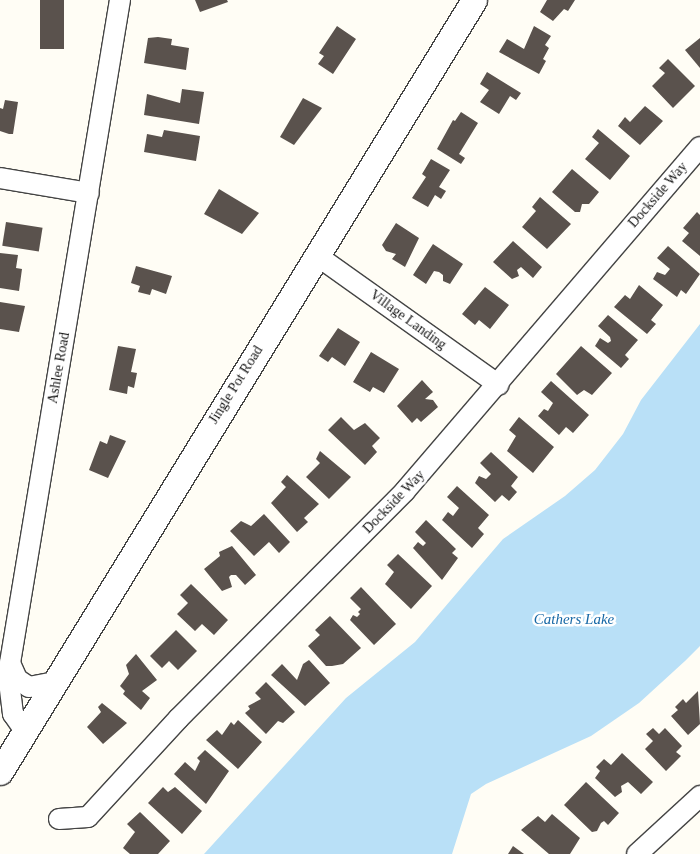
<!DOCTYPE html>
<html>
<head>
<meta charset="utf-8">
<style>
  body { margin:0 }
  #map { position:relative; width:700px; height:854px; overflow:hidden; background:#fffdf5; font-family:"Times New Roman",serif }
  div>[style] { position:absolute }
  .water>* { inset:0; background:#b9e0f7 }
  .building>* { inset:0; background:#5a524d; transform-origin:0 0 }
  .roads { filter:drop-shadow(1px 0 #444) drop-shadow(-1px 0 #444) drop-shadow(0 1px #444) drop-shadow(0 -1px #444) }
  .minor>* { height:20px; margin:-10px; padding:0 10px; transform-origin:10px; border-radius:10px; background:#fff }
  .tertiary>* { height:25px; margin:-12.5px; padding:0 12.5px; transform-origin:12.5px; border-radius:12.5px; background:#fff }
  span { translate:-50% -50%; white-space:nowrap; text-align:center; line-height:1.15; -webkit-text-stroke:5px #fff; paint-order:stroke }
  .street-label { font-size:14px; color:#111 }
  .water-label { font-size:15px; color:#1768a6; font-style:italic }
</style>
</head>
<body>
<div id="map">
  <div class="water">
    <i style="clip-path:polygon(700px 324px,700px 646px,685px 661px,639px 703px,591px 736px,486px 784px,471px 794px,452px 854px,204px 854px,346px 698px,415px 642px,503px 539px,565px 496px,595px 470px,623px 434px,641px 400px)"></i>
  </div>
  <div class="building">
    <i style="left:40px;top:0;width:24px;height:49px"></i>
    <i style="clip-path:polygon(195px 0,227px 0,228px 2px,200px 12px)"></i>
    <i style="clip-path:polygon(547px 0,575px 0,568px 11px,564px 9px,553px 21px,540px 12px)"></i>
    <i style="clip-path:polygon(337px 26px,356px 39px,333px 74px,318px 64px,324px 56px,319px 53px)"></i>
    <i style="clip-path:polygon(534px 26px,551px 36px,545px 45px,549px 48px,543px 59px,546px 61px,539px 74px,499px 52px,507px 39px,524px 49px)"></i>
    <i style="clip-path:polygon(158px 37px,172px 39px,171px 45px,189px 48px,186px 70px,144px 63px,148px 38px)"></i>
    <i style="clip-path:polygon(700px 38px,700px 68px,685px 50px)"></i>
    <i style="clip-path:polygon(668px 59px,695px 86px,673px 108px,652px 86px,665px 73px,659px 68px)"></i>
    <i style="clip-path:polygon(487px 72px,521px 93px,516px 100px,510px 96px,499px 114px,480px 102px,489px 90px,480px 84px)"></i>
    <i style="clip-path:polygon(182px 89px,204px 92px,199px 124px,144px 115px,147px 94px,180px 103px)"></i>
    <i style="clip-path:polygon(303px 98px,322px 108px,294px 145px,280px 137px)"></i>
    <i style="clip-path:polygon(5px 100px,18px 102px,13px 134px,9px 134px,0 131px,0 108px,3px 109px)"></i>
    <i style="clip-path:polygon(645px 106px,663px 121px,640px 145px,618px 126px,625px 117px,630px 122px)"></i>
    <i style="clip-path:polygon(461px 112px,478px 123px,459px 154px,465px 158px,461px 164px,437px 149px,453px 120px,455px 121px)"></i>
    <i style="clip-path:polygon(598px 129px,630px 156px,610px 180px,585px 159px,599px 143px,592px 137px)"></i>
    <i style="clip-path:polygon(164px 130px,200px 136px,196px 161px,144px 152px,147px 134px,162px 137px)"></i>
    <i style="clip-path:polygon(431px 159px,450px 170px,439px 187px,446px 191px,441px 199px,435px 195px,428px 207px,412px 198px,426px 177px,422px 174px)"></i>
    <i style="clip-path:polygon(572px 169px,599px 192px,589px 204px,582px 204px,580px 212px,575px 212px,552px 192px)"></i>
    <i style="clip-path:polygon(219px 189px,259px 213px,242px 234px,204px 214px)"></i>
    <i style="clip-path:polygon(540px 197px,571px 224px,547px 249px,522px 227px,536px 211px,532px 207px)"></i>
    <i style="clip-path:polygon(697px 212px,700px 215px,700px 256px,682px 241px,689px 233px,683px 228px)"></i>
    <i style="left:6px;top:222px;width:37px;height:24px;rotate:9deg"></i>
    <i style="clip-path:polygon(396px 223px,419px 238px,405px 267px,392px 259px,396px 254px,386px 251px,382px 245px)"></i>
    <i style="clip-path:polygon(513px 241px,542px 267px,533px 278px,521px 267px,517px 270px,519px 276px,512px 279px,493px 262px)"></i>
    <i style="clip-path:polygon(433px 244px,463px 264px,450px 284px,443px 281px,443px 275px,439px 272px,434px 271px,426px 284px,413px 275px)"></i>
    <i style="clip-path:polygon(668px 246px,700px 274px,686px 294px,681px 290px,677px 297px,653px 279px,657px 272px,665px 275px,670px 269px,657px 258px)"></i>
    <i style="clip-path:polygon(0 253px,18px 255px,16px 268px,22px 269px,19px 291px,0 288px)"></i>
    <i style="clip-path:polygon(136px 266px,172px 276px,166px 294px,152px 289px,150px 295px,138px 292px,140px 286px,131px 283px)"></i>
    <i style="clip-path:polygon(639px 285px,663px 305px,651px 320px,656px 324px,647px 334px,614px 307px,625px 295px,630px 299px)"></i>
    <i style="clip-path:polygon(485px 287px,509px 305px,490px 329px,479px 320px,475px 325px,462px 314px)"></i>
    <i style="clip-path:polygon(0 302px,25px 306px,19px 332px,0 329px)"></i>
    <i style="clip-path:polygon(608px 315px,638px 340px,625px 355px,629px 359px,621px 368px,595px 346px,600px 338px,608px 343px,611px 341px,610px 337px,598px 326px)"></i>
    <i style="clip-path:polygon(338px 328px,360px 342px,345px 366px,332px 357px,328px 362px,319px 356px)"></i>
    <i style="clip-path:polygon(118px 346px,136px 349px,131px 372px,137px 373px,134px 388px,128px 386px,127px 394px,109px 390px)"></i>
    <i style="clip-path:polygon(581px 346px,612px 373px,592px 395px,584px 390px,577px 395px,556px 374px)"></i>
    <i style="clip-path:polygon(371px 352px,399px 369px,384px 393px,373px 387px,370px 392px,353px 382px)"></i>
    <i style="clip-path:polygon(422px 380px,433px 392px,425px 399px,433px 400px,438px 407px,421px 422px,417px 418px,412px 423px,397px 406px)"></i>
    <i style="clip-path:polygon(551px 381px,589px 415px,573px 433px,566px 427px,559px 435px,538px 416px,544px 409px,548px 411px,553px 403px,541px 392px)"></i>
    <i style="clip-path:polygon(341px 417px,354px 430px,365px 423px,380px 438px,372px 446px,377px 452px,365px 465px,328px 430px)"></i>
    <i style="clip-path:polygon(519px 417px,554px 447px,533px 473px,507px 451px,516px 436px,509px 430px)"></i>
    <i style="clip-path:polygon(110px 435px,126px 441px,108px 478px,89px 470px,100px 441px,107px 444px)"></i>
    <i style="clip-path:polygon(320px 451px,351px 477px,329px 499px,306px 477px,320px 463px,316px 459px)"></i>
    <i style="clip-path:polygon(491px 452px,518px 477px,511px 486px,517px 492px,509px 501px,502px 495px,495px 502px,475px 483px,479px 476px,486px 479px,491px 474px,480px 463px)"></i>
    <i style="clip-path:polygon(287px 475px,319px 504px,304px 518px,308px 522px,297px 532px,271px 503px,286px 487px,281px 482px)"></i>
    <i style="clip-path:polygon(457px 486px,489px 515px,478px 528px,484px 534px,472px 548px,442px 520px,448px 512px,453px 516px,459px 508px,447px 497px)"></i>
    <i style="clip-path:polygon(264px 514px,290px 542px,279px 553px,269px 542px,254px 556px,230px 531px,241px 521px,251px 526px)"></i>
    <i style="clip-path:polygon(426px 520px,456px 549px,452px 553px,458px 558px,442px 580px,413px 548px,418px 542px,423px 546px,426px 543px,415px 532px)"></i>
    <i style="clip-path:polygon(232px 546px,256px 575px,245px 585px,236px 575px,231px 575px,229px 577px,232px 587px,222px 591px,204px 569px,220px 556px,219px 552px)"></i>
    <i style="clip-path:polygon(398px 554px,432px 586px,411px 609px,385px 584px,394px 572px,387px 565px)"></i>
    <i style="clip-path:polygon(191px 584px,228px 620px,214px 635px,202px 624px,195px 631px,177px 614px,188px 603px,180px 595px)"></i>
    <i style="clip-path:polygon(361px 587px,396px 624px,374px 645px,350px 620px,353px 615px,357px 617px,360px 614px,358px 612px,361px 609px,350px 598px)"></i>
    <i style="clip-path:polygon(330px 616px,361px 648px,343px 664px,332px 666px,326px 666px,308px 646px,320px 635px,315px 630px)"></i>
    <i style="clip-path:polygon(176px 630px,197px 651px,178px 670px,169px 661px,162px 668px,150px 656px)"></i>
    <i style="clip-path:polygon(136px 654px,157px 680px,142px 691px,150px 698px,141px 710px,123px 694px,125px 691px,120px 686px,129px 674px,126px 665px)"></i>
    <i style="clip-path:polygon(309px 660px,330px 683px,305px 706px,271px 675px,282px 664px,297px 680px,303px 664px)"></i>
    <i style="clip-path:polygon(266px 682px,295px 712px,283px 723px,278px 721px,266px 734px,245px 713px,250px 709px,248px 706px,261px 699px,255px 693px)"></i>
    <i style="clip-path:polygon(698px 691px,700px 724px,688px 735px,671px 716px,678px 710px,675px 707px,683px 699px,686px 703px)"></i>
    <i style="clip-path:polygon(102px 703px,127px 723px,103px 744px,87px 727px,101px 712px,98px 707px)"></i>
    <i style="clip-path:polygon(238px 720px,262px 742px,238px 769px,206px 740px,217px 730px,222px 735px,231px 722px,234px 725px)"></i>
    <i style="clip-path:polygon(653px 728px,659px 734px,665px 728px,682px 746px,676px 752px,681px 756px,666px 771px,645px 749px,653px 741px,646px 734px)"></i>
    <i style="clip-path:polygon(205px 750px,229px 771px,206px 804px,174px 774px,185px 762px,195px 771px,200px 761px,197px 758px)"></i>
    <i style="clip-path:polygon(622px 753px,653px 782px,641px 794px,628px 782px,621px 786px,622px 792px,615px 797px,595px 778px,600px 771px,596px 767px,604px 759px,611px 765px)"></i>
    <i style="clip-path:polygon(586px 782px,619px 813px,608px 825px,604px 821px,601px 823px,597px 831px,592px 832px,564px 805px)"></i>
    <i style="clip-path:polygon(163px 787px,168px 792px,175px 787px,202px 811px,182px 834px,148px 803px)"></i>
    <i style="clip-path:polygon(140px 812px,170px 841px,158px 854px,130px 854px,123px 848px,135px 832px,127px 824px)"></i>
    <i style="clip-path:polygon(552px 814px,580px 838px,570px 854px,549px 854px,521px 830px,538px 816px,545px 822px)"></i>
    <i style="clip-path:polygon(513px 846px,524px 854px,508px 854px)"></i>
  </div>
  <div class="roads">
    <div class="minor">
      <i style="left:0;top:178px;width:90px;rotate:9.6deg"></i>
      <i style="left:316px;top:255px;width:224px;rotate:35.4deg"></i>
      <i style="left:10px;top:663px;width:17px;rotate:66deg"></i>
      <i style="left:17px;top:679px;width:14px;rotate:34deg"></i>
      <i style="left:29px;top:687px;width:25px;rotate:-11deg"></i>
      <i style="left:25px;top:731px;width:21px;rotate:-125deg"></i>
      <i style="left:13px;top:714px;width:39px;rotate:-97deg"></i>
      <i style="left:8px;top:675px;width:684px;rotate:-80.58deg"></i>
      <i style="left:59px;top:819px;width:29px;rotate:-4deg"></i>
      <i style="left:88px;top:817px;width:134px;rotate:-47.4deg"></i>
      <i style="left:179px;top:718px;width:320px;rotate:-45.1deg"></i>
      <i style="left:405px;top:491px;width:453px;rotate:-49.4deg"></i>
      <i style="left:637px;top:854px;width:86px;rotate:-42.6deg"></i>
    </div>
    <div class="tertiary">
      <i style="left:0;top:772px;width:906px;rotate:-58.45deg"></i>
    </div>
  </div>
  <div class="street-label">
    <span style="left:658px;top:195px;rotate:-49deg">Dockside Way</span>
    <span style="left:408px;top:320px;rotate:36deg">Village Landing</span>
    <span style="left:59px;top:368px;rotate:-80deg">Ashlee Road</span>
    <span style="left:236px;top:385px;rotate:-58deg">Jingle Pot Road</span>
    <span style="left:394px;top:502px;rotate:-46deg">Dockside Way</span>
  </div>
  <div class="water-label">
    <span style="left:574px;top:620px">Cathers Lake</span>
  </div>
</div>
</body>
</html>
